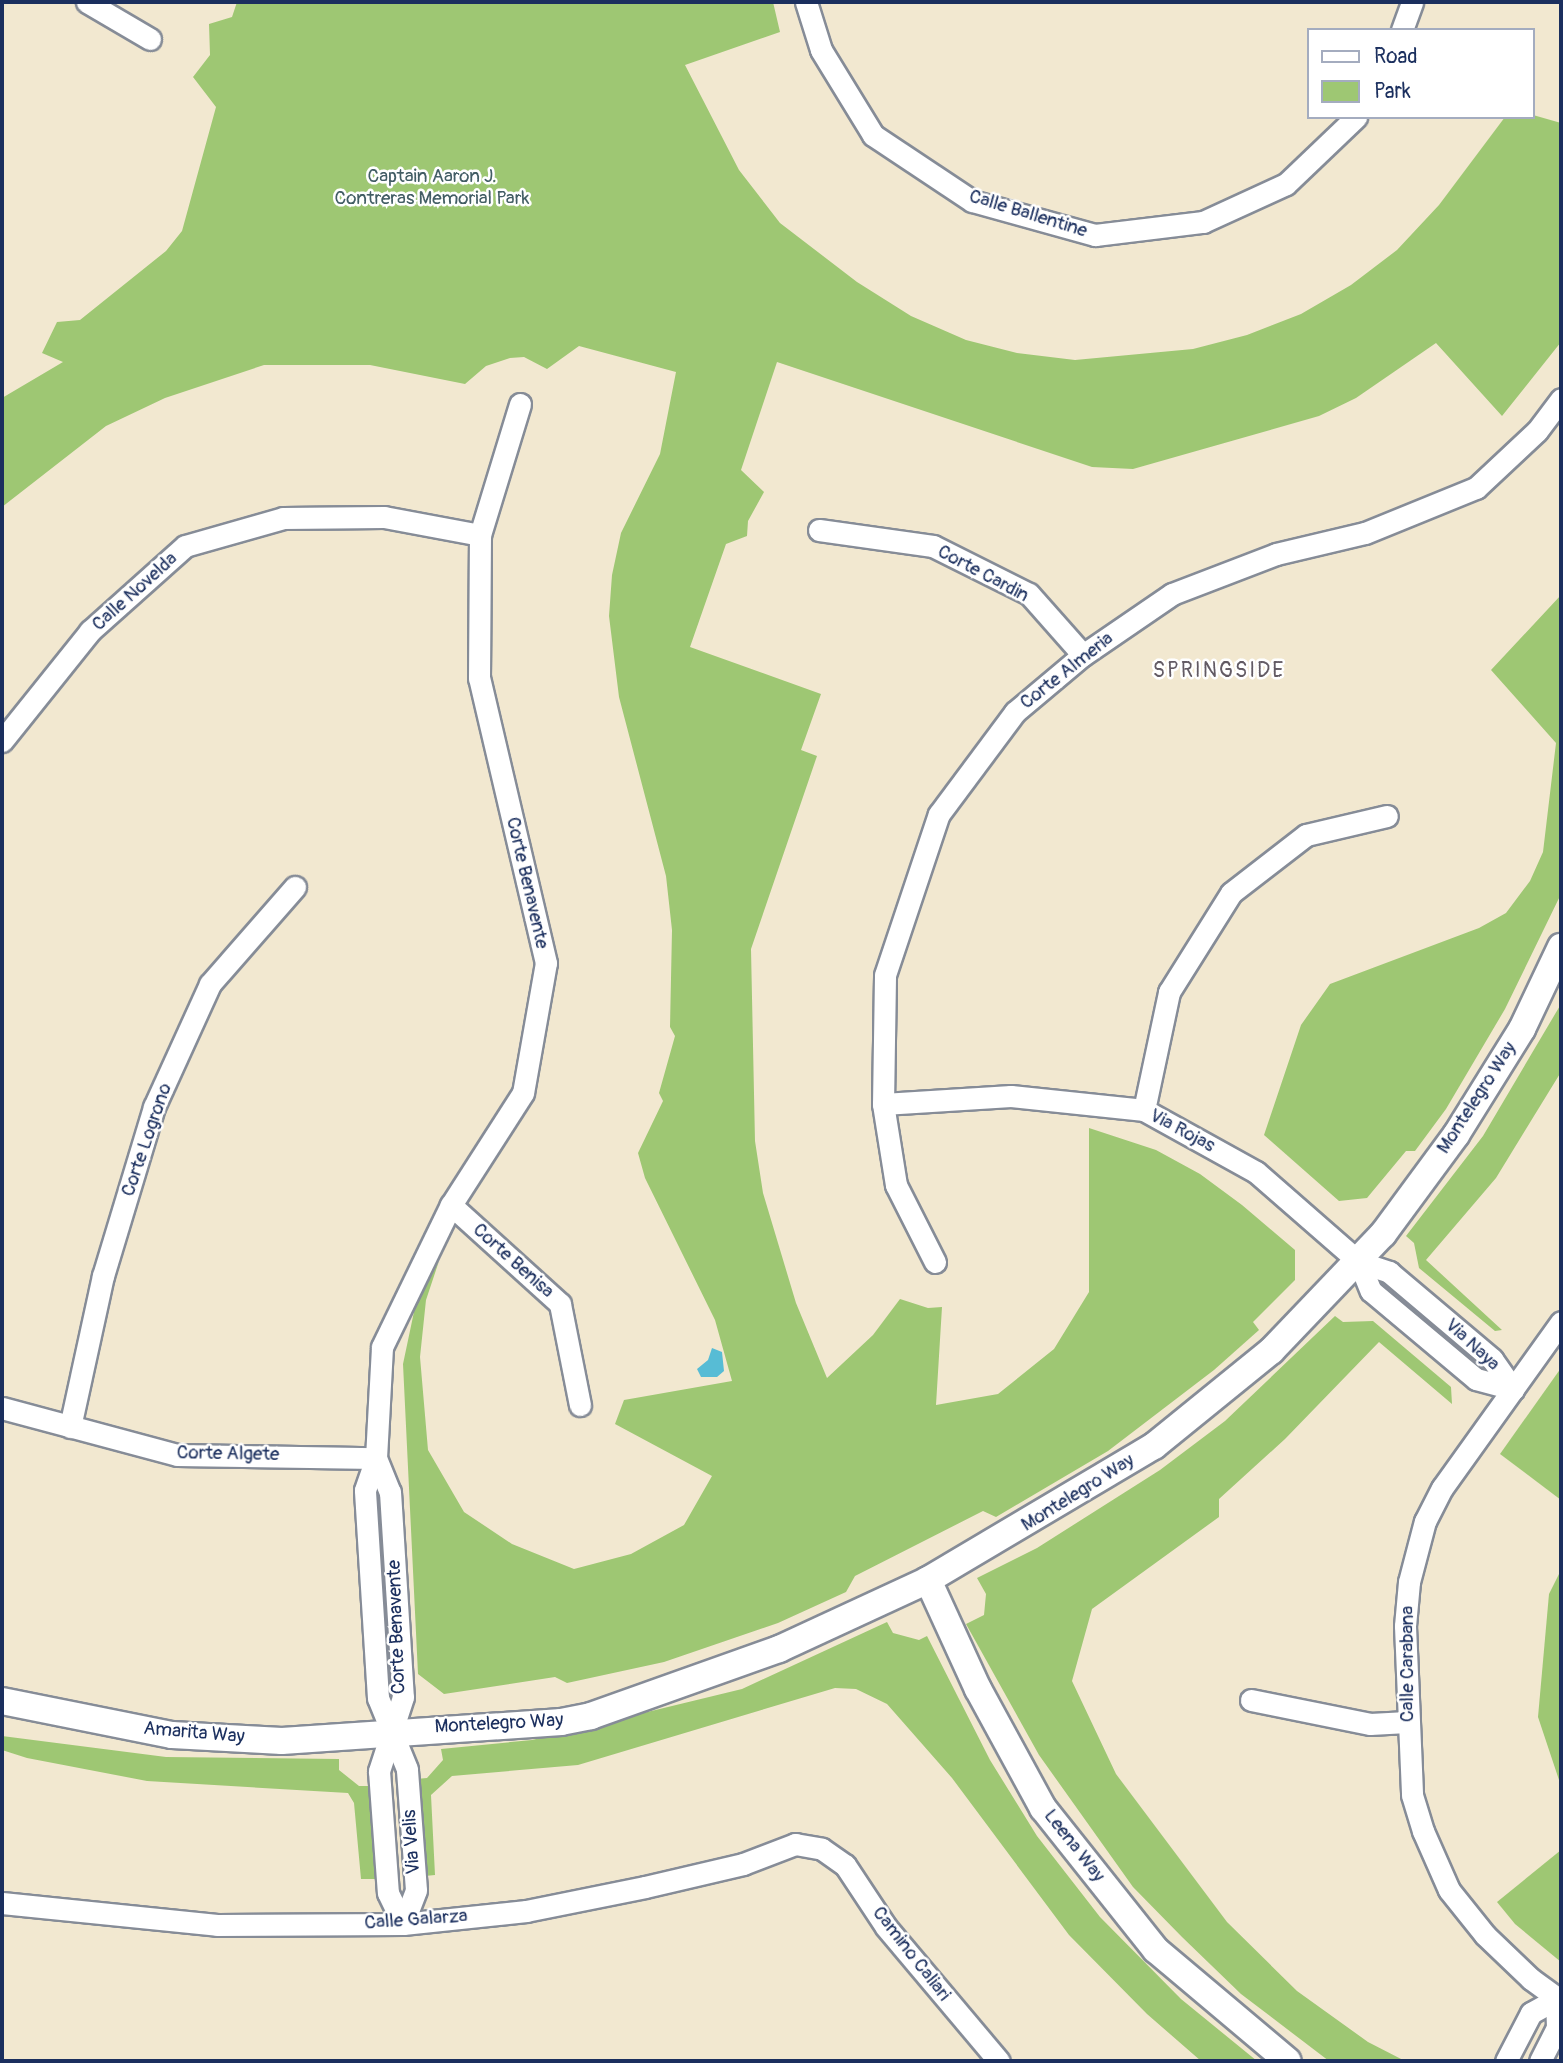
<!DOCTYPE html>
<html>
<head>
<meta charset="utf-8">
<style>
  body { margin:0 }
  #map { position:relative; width:1563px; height:2063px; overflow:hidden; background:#f2e8d0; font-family:Pangolin,sans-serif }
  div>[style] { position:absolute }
  .green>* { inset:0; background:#9ec773 }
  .water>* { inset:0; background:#57bcd5 }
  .roads { filter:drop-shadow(2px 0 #868c97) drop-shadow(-2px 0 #868c97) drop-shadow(0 2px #868c97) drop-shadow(0 -2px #868c97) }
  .minor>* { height:21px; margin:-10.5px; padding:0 10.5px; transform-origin:10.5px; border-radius:10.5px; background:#fff }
  .tertiary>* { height:26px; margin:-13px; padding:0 13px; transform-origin:13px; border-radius:13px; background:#fff }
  span { translate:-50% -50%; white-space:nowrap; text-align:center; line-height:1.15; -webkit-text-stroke:5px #fff; paint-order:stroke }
  .park-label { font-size:19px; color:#425d64 }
  .street-label { font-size:19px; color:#1b2f5e }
  .neighbourhood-label { font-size:21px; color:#625a63; letter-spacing:2px }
  .frame { position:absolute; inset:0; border:4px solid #1b2f5e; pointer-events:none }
  .legend { position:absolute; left:1307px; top:28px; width:228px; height:91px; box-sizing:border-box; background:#fff; border:2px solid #a4acbf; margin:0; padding:9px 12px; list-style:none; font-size:21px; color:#1b2f5e }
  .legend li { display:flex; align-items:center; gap:14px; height:35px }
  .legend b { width:35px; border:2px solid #a4acbf }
</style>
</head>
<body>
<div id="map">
  <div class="green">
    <i style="clip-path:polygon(237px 2px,773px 2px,780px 32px,685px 65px,739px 170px,780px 223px,857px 282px,911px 316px,966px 340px,1017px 353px,1075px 360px,1193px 349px,1247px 335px,1301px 314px,1351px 285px,1397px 250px,1439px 205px,1505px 117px,1533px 115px,1561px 123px,1561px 342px,1502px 416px,1436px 343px,1356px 398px,1319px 416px,1133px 469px,1092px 467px,777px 362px,741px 470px,764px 492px,748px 521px,747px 536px,726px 544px,690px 647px,821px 694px,801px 750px,817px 756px,751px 949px,755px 1141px,763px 1193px,796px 1303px,827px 1378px,873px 1335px,900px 1299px,928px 1308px,942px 1307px,936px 1405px,998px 1394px,1054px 1349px,1089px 1292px,1089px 1128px,1156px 1150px,1200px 1174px,1242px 1205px,1295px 1250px,1295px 1280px,1253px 1322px,1259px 1330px,1214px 1370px,1108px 1451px,996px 1517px,983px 1511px,855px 1576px,846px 1592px,778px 1623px,664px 1662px,567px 1683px,555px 1677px,444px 1694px,418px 1674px,403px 1364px,415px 1307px,439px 1261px,426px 1300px,420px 1357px,428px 1450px,464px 1512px,512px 1544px,574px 1569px,631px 1554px,684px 1525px,712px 1476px,615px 1424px,624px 1400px,732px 1381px,715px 1320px,645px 1178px,638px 1153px,663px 1101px,659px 1093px,675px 1036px,670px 1027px,672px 930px,666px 876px,619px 697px,609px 616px,612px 575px,621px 533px,660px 454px,676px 372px,579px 346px,547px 369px,524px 357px,510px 358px,486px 366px,465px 384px,370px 365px,264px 365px,165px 398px,106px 426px,2px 507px,2px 398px,63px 362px,42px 353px,57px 322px,80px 320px,166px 251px,182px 231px,216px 107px,193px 77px,210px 55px,209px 24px,232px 17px)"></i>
    <i style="clip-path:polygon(1561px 595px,1561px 894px,1505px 1009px,1446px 1109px,1415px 1151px,1406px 1151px,1367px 1198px,1339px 1201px,1264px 1135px,1301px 1025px,1330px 984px,1479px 928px,1506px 913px,1530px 881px,1543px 852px,1556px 743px,1491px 670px)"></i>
    <i style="clip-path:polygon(1561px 1004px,1561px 1072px,1496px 1178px,1426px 1260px,1502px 1330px,1495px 1331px,1419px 1268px,1414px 1243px,1406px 1236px,1483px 1136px)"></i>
    <i style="clip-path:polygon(1335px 1316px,1343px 1322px,1373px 1321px,1451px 1387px,1452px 1404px,1379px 1342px,1285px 1439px,1219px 1499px,1219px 1517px,1092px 1609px,1072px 1681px,1116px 1774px,1227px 1922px,1297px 1991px,1368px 2042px,1405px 2061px,1329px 2061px,1241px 1994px,1182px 1937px,1133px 1887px,1039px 1755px,966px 1624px,984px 1615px,986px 1594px,977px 1578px,1037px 1548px,1160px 1470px,1225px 1421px)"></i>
    <i style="clip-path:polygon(1561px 1368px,1561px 1500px,1500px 1454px)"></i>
    <i style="clip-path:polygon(1561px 1570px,1561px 1786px,1538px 1717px,1549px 1594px)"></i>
    <i style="clip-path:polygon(887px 1622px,893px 1633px,919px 1640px,927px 1636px,990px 1760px,1037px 1836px,1100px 1917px,1181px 1999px,1257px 2061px,1201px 2061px,1147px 2014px,1069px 1935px,952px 1778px,887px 1704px,856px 1689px,835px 1688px,578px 1765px,452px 1776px,431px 1795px,435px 1875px,425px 1876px,416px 1779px,427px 1778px,443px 1760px,441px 1749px,532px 1740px,742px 1689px)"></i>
    <i style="clip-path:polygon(2px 1736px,166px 1757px,339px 1759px,339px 1770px,359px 1786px,369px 1786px,375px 1879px,361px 1879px,354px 1803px,348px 1793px,147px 1781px,27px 1758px,2px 1750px)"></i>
    <i style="clip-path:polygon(1561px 1850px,1561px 1962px,1515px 1924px,1497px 1902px)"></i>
  </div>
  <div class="water">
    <i style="clip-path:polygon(712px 1348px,722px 1352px,724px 1371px,717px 1377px,701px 1377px,697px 1369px,708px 1360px)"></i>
  </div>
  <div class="roads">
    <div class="minor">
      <i style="left:87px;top:2px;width:73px;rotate:30.4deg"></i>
      <i style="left:806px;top:2px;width:50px;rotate:72.6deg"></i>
      <i style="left:821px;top:50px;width:100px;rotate:58.5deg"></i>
      <i style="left:873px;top:135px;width:119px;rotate:33.7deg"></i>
      <i style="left:972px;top:201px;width:128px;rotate:15.5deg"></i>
      <i style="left:1095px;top:235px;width:109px;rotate:-6.9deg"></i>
      <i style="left:1203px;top:222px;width:91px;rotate:-24.6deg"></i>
      <i style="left:1286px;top:184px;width:97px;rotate:-43.7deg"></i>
      <i style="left:1402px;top:30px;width:30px;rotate:-70deg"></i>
      <i style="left:819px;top:530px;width:115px;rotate:8deg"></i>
      <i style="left:933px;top:546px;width:107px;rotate:26.6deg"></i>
      <i style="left:1029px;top:594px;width:81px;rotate:48.5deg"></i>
      <i style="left:2px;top:741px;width:141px;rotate:-51.3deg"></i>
      <i style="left:90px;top:631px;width:127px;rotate:-41.8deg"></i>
      <i style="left:185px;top:546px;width:102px;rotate:-15.9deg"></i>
      <i style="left:283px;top:518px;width:101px;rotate:-0.6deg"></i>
      <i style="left:384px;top:517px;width:98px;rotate:10.6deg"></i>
      <i style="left:883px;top:1104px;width:128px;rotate:-3.6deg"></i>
      <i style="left:1011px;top:1096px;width:134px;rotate:6deg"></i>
      <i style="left:1144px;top:1110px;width:128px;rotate:29deg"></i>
      <i style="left:1256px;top:1172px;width:137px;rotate:41.1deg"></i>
      <i style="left:1359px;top:1262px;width:32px;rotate:18deg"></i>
      <i style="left:1389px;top:1272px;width:135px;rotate:40.2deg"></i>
      <i style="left:1492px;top:1359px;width:37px;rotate:55deg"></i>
      <i style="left:1144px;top:1110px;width:121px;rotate:-78deg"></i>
      <i style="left:1169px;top:992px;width:117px;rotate:-57.9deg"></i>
      <i style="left:1231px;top:893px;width:95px;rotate:-37.7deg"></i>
      <i style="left:1306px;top:835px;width:83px;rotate:-13.2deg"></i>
      <i style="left:451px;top:1205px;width:147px;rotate:42.2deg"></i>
      <i style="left:560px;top:1304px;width:103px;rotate:78.8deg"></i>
      <i style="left:935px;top:1262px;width:86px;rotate:-116.9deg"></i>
      <i style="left:896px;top:1185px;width:82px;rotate:-99.1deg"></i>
      <i style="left:883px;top:1104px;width:129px;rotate:-89.1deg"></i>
      <i style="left:885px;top:975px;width:170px;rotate:-71.5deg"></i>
      <i style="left:939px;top:814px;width:127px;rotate:-53.3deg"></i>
      <i style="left:1015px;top:712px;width:89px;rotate:-40deg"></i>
      <i style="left:1083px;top:655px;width:108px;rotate:-34.4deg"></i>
      <i style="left:1172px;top:594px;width:111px;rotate:-21deg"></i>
      <i style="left:1276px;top:554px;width:91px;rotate:-13.3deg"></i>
      <i style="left:1365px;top:533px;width:120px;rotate:-22.1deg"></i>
      <i style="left:1476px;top:488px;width:83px;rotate:-43.1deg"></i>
      <i style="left:1537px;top:431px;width:40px;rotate:-53deg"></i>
      <i style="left:1359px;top:1262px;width:31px;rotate:68deg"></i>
      <i style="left:1371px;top:1291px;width:137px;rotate:40deg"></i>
      <i style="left:1476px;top:1379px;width:38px;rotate:15deg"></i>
      <i style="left:1561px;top:1322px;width:204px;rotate:125.6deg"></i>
      <i style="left:1442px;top:1488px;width:37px;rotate:117deg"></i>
      <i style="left:1425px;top:1521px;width:63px;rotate:104.7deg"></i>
      <i style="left:1409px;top:1582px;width:44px;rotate:95.2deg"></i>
      <i style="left:1405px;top:1626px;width:169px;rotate:87.6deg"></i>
      <i style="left:1412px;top:1795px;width:38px;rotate:73deg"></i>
      <i style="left:1423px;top:1831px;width:64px;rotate:66.2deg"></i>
      <i style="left:1449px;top:1890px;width:58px;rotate:51.3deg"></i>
      <i style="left:1485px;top:1935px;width:64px;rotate:43.7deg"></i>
      <i style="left:1531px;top:1979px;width:37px;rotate:36deg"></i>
      <i style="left:2px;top:1408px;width:181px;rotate:15deg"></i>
      <i style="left:177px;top:1455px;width:199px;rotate:0.9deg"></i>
      <i style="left:70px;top:1427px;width:155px;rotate:-77.7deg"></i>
      <i style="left:103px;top:1276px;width:177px;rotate:-73.2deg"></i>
      <i style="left:154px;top:1107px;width:135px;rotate:-65.5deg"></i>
      <i style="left:210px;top:984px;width:129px;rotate:-48.8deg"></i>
      <i style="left:376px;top:1458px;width:37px;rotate:68deg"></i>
      <i style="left:390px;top:1492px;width:205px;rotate:86.4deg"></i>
      <i style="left:403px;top:1697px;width:78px;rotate:108deg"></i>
      <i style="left:379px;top:1771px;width:122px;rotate:85.8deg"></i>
      <i style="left:388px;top:1893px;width:34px;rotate:64deg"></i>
      <i style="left:1251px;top:1700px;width:121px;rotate:11.4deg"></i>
      <i style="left:1370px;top:1724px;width:37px;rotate:-3deg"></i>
      <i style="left:2px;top:1903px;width:216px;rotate:5.8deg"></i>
      <i style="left:217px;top:1925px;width:186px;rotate:-0.3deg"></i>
      <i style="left:403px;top:1924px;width:124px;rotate:-6deg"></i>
      <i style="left:526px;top:1911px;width:121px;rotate:-11.4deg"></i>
      <i style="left:645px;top:1887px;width:101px;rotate:-13.2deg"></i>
      <i style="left:743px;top:1864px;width:56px;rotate:-21deg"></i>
      <i style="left:795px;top:1844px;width:27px;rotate:10deg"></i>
      <i style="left:822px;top:1849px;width:28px;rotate:35deg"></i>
      <i style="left:845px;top:1865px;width:74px;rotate:56.5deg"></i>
      <i style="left:886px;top:1927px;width:175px;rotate:49.9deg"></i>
      <i style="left:403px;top:1924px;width:36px;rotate:-69deg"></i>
      <i style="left:416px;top:1890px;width:121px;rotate:-94.3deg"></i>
      <i style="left:407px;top:1769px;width:77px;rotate:-112.2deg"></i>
      <i style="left:378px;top:1698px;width:208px;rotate:-93.6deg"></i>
      <i style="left:365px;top:1490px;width:34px;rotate:-71deg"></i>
      <i style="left:376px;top:1458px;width:111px;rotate:-86.9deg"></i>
      <i style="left:382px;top:1347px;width:158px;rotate:-64.1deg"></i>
      <i style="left:451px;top:1205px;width:133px;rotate:-57.3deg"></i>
      <i style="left:523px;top:1093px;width:132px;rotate:-80deg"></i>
      <i style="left:546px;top:963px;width:293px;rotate:-103.2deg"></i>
      <i style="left:479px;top:678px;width:143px;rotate:-89.6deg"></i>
      <i style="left:480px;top:535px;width:137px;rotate:-73deg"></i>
      <i style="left:1506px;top:2061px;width:54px;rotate:-62.5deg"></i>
      <i style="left:1531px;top:2013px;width:29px;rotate:-29deg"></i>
      <i style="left:1540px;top:2061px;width:38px;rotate:-63deg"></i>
      <i style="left:1557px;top:2027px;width:28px;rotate:-92deg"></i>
    </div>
    <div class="tertiary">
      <i style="left:928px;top:1580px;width:120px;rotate:65.4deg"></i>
      <i style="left:978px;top:1689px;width:136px;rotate:61.4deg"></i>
      <i style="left:1043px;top:1808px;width:181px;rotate:51.5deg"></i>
      <i style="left:1156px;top:1950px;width:172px;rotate:40.1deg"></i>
      <i style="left:2px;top:1701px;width:173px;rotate:11.3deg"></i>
      <i style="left:172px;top:1735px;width:110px;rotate:3.1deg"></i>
      <i style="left:282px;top:1741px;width:280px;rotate:-3.9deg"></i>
      <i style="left:561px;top:1722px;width:31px;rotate:-11deg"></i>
      <i style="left:591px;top:1716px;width:200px;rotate:-19.6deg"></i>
      <i style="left:779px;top:1649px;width:164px;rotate:-24.8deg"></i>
      <i style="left:928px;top:1580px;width:263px;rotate:-30.7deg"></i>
      <i style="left:1154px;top:1446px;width:151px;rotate:-39.1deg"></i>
      <i style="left:1271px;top:1351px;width:162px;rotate:-46.3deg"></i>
      <i style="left:1383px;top:1234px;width:123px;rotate:-53.6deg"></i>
      <i style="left:1456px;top:1135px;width:125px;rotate:-58.1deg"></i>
      <i style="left:1522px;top:1029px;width:91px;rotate:-64.6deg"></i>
    </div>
  </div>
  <div class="park-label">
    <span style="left:432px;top:188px">Captain Aaron J.<br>Contreras Memorial Park</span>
  </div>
  <div class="street-label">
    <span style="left:1028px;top:214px;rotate:17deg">Calle Ballentine</span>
    <span style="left:983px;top:574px;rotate:28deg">Corte Cardin</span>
    <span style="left:135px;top:592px;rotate:-42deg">Calle Novelda</span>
    <span style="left:1067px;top:671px;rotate:-38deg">Corte Almeria</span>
    <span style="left:527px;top:883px;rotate:77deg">Corte Benavente</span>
    <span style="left:1477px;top:1098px;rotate:-57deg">Montelegro Way</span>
    <span style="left:1182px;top:1131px;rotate:28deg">Via Rojas</span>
    <span style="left:147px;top:1140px;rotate:-71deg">Corte Logrono</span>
    <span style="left:513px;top:1261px;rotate:42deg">Corte Benisa</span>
    <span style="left:1472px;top:1345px;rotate:43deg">Via Naya</span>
    <span style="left:228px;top:1454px;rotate:1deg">Corte Algete</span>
    <span style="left:1078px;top:1493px;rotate:-32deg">Montelegro Way</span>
    <span style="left:397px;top:1627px;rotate:-92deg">Corte Benavente</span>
    <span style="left:1408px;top:1664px;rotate:-90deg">Calle Carabana</span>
    <span style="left:499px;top:1724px;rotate:-3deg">Montelegro Way</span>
    <span style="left:194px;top:1733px;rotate:5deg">Amarita Way</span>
    <span style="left:412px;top:1842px;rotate:-94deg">Via Velis</span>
    <span style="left:1074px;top:1846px;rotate:52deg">Leena Way</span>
    <span style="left:416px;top:1920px;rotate:-4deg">Calle Galarza</span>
    <span style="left:911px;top:1954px;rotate:52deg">Camino Caliari</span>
  </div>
  <div class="neighbourhood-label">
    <span style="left:1219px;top:671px">SPRINGSIDE</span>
  </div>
  <div class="frame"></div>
  <ul class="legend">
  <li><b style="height:9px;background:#fff"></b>Road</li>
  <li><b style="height:19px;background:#9ec773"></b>Park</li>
  </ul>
</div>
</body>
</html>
